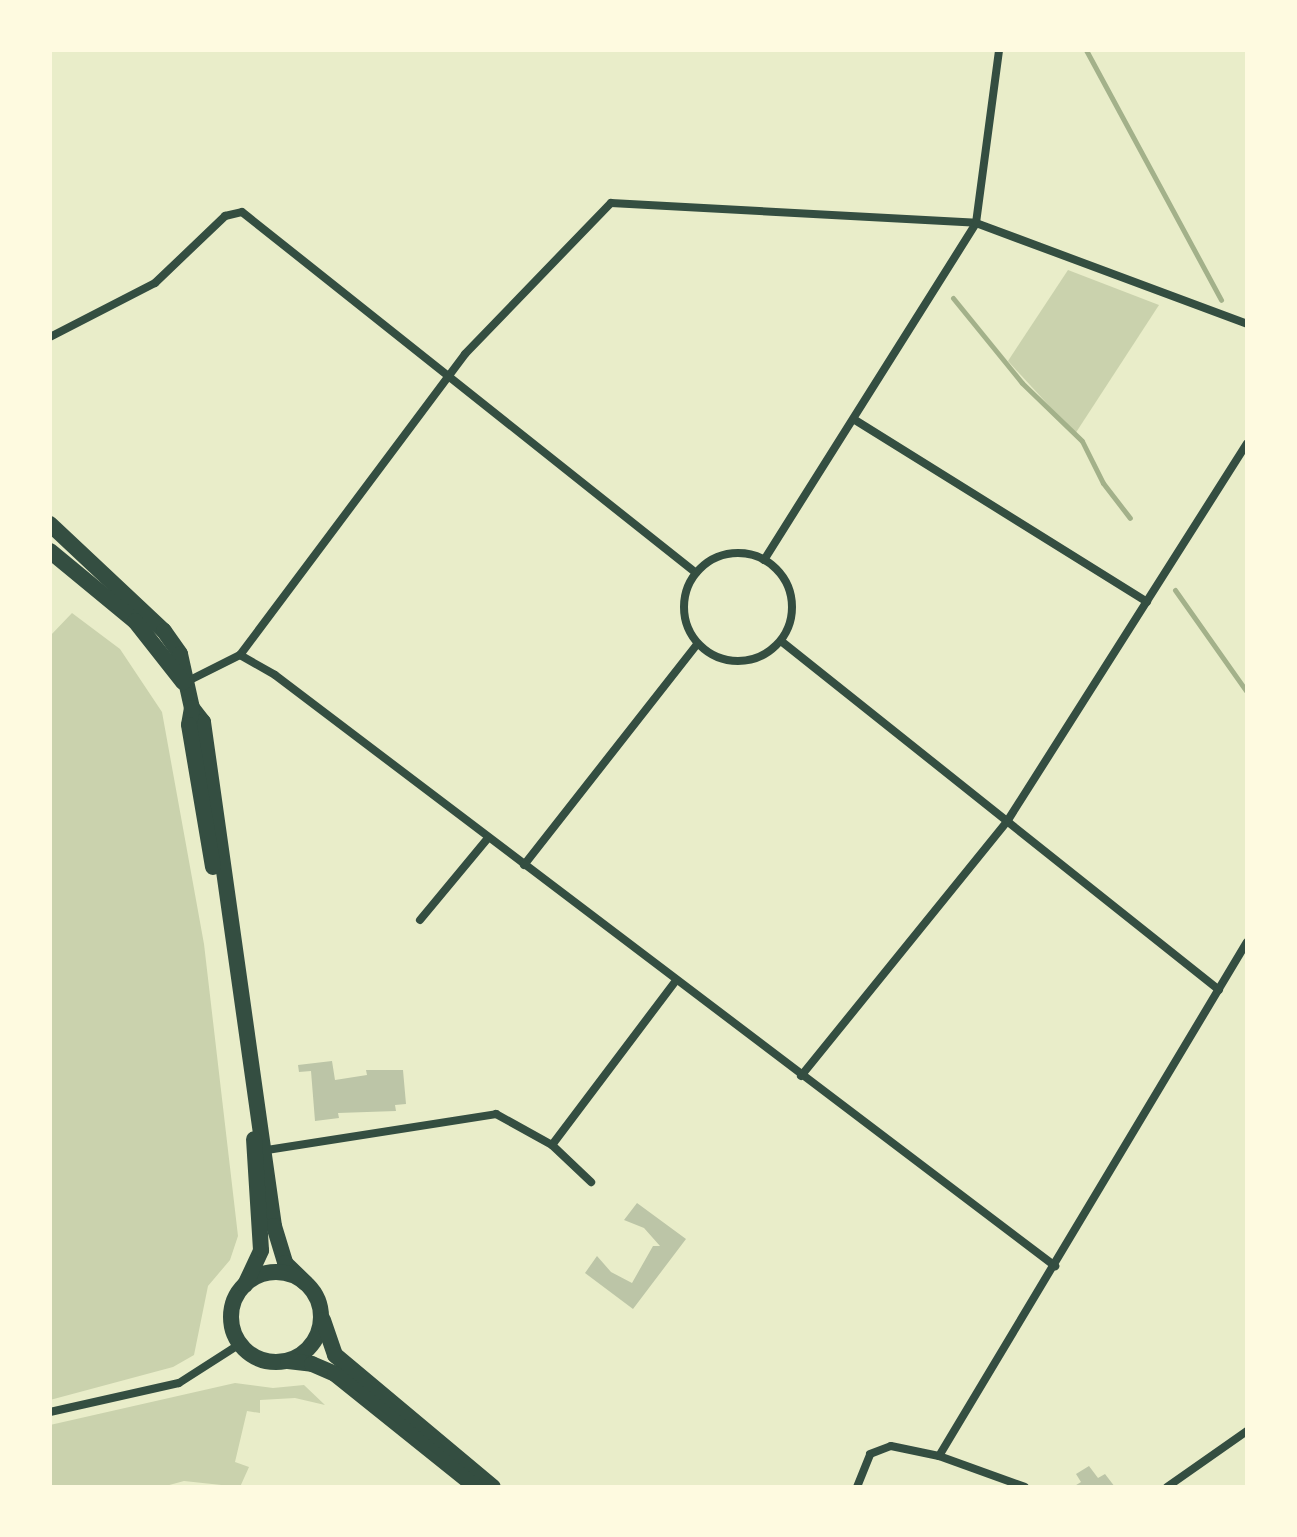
<!DOCTYPE html>
<html>
<head>
<meta charset="utf-8">
<style>
  body { margin:0 }
  #map { position:relative; width:1297px; height:1537px; overflow:hidden; background:#e9edc9; font-family:Mulish,sans-serif }
  div>[style] { position:absolute }
  .green>* { inset:0; background:#cad2ad }
  .stream>* { height:5px; margin:-2.5px; padding:0 2.5px; transform-origin:2.5px; border-radius:2.5px; background:#a3b18a }
  .building>* { inset:0; background:#bcc5a7 }
  .minor>* { height:8px; margin:-4px; padding:0 4px; transform-origin:4px; border-radius:4px; background:#344e41 }
  .minor>.ring { margin:-4px; padding:0; box-sizing:content-box; background:none; border:8px solid #344e41; border-radius:50% }
  .secondary>* { height:16px; margin:-8px; padding:0 8px; transform-origin:8px; border-radius:8px; background:#344e41 }
  .secondary>.ring { margin:-8px; padding:0; box-sizing:content-box; background:none; border:16px solid #344e41; border-radius:50% }
  span { translate:-50% -50%; white-space:nowrap; text-align:center; line-height:1.15; -webkit-text-stroke:7px #fefae0; paint-order:stroke }
  .frame { position:absolute; inset:0; border:52px solid #fefae0; pointer-events:none }
</style>
</head>
<body>
<div id="map">
  <div class="green">
    <i style="clip-path:polygon(1068px 270px,1159px 305px,1075px 434px,1008px 361px)"></i>
    <i style="clip-path:polygon(72px 613px,120px 649px,162px 712px,204px 944px,238px 1236px,230px 1260px,208px 1286px,194px 1355px,173px 1367px,50px 1400px,50px 636px)"></i>
    <i style="clip-path:polygon(235px 1383px,273px 1388px,304px 1385px,325px 1405px,295px 1398px,260px 1400px,260px 1413px,247px 1411px,235px 1462px,249px 1467px,240px 1487px,184px 1481px,162px 1487px,50px 1487px,50px 1425px)"></i>
  </div>
  <div class="stream">
    <i style="left:1086px;top:50px;width:284px;rotate:61.6deg"></i>
    <i style="left:953px;top:298px;width:109px;rotate:50.9deg"></i>
    <i style="left:1022px;top:383px;width:83px;rotate:44deg"></i>
    <i style="left:1082px;top:441px;width:47px;rotate:63.4deg"></i>
    <i style="left:1103px;top:483px;width:44px;rotate:52.4deg"></i>
    <i style="left:1175px;top:590px;width:125px;rotate:54.8deg"></i>
  </div>
  <div class="building">
    <i style="clip-path:polygon(332px 1061px,335px 1080px,367px 1075px,366px 1070px,403px 1070px,406px 1104px,395px 1105px,396px 1111px,338px 1113px,339px 1118px,315px 1121px,311px 1071px,299px 1072px,298px 1065px)"></i>
    <i style="clip-path:polygon(637px 1203px,686px 1239px,633px 1309px,585px 1273px,597px 1256px,611px 1272px,632px 1283px,653px 1246px,660px 1246px,644px 1228px,624px 1220px)"></i>
    <i style="clip-path:polygon(1089px 1466px,1098px 1478px,1105px 1474px,1115px 1487px,1073px 1487px,1081px 1482px,1076px 1474px)"></i>
  </div>
  <div class="minor">
    <i style="left:50px;top:337px;width:118px;rotate:-27.2deg"></i>
    <i style="left:155px;top:283px;width:97px;rotate:-43.7deg"></i>
    <i style="left:225px;top:216px;width:17px;rotate:-13deg"></i>
    <i style="left:242px;top:212px;width:580px;rotate:38.49deg"></i>
    <i style="left:855px;top:420px;width:344px;rotate:31.9deg"></i>
    <i class="ring" style="left:684px;top:553px;width:100px;height:100px"></i>
    <i style="left:764px;top:560px;width:398px;rotate:-57.8deg"></i>
    <i style="left:976px;top:223px;width:175px;rotate:-82.4deg"></i>
    <i style="left:781px;top:641px;width:560px;rotate:38.55deg"></i>
    <i style="left:240px;top:655px;width:376px;rotate:-53.2deg"></i>
    <i style="left:465px;top:354px;width:210px;rotate:-46deg"></i>
    <i style="left:611px;top:203px;width:366px;rotate:3.1deg"></i>
    <i style="left:976px;top:223px;width:289px;rotate:20.4deg"></i>
    <i style="left:186px;top:682px;width:60px;rotate:-26.6deg"></i>
    <i style="left:240px;top:655px;width:40px;rotate:29.7deg"></i>
    <i style="left:275px;top:675px;width:979px;rotate:37.15deg"></i>
    <i style="left:524px;top:865px;width:281px;rotate:-51.9deg"></i>
    <i style="left:420px;top:920px;width:107px;rotate:-50.3deg"></i>
    <i style="left:801px;top:1076px;width:329px;rotate:-51deg"></i>
    <i style="left:1008px;top:820px;width:446px;rotate:-57.6deg"></i>
    <i style="left:552px;top:1145px;width:204px;rotate:-53deg"></i>
    <i style="left:267px;top:1150px;width:232px;rotate:-8.9deg"></i>
    <i style="left:496px;top:1114px;width:64px;rotate:29deg"></i>
    <i style="left:552px;top:1145px;width:54px;rotate:43.5deg"></i>
    <i style="left:50px;top:1412px;width:132px;rotate:-12.7deg"></i>
    <i style="left:179px;top:1383px;width:72px;rotate:-32.6deg"></i>
    <i style="left:939px;top:1456px;width:599px;rotate:-59.07deg"></i>
    <i style="left:857px;top:1487px;width:35px;rotate:-68deg"></i>
    <i style="left:870px;top:1454px;width:22px;rotate:-21deg"></i>
    <i style="left:891px;top:1446px;width:49px;rotate:11.8deg"></i>
    <i style="left:939px;top:1456px;width:91px;rotate:19.8deg"></i>
    <i style="left:1167px;top:1487px;width:98px;rotate:-35deg"></i>
  </div>
  <div class="secondary">
    <i style="left:50px;top:524px;width:156px;rotate:43.2deg"></i>
    <i style="left:164px;top:631px;width:28px;rotate:55deg"></i>
    <i style="left:180px;top:654px;width:55px;rotate:77.5deg"></i>
    <i style="left:192px;top:708px;width:18px;rotate:52deg"></i>
    <i style="left:203px;top:722px;width:509px;rotate:81.98deg"></i>
    <i style="left:274px;top:1226px;width:39px;rotate:73deg"></i>
    <i style="left:285px;top:1263px;width:29px;rotate:44deg"></i>
    <i style="left:50px;top:551px;width:110px;rotate:39.5deg"></i>
    <i style="left:135px;top:621px;width:78px;rotate:51.8deg"></i>
    <i style="left:192px;top:708px;width:17px;rotate:100deg"></i>
    <i style="left:189px;top:725px;width:144px;rotate:80.4deg"></i>
    <i class="ring" style="left:231px;top:1272px;width:74px;height:74px"></i>
    <i style="left:245px;top:1285px;width:38px;rotate:-65deg"></i>
    <i style="left:261px;top:1250px;width:111px;rotate:-93.6deg"></i>
    <i style="left:323px;top:1320px;width:37px;rotate:71deg"></i>
    <i style="left:335px;top:1355px;width:206px;rotate:39.9deg"></i>
    <i style="left:288px;top:1361px;width:24px;rotate:7deg"></i>
    <i style="left:312px;top:1364px;width:25px;rotate:23deg"></i>
    <i style="left:335px;top:1374px;width:179px;rotate:38.7deg"></i>
  </div>
  <div class="frame"></div>
</div>
</body>
</html>
